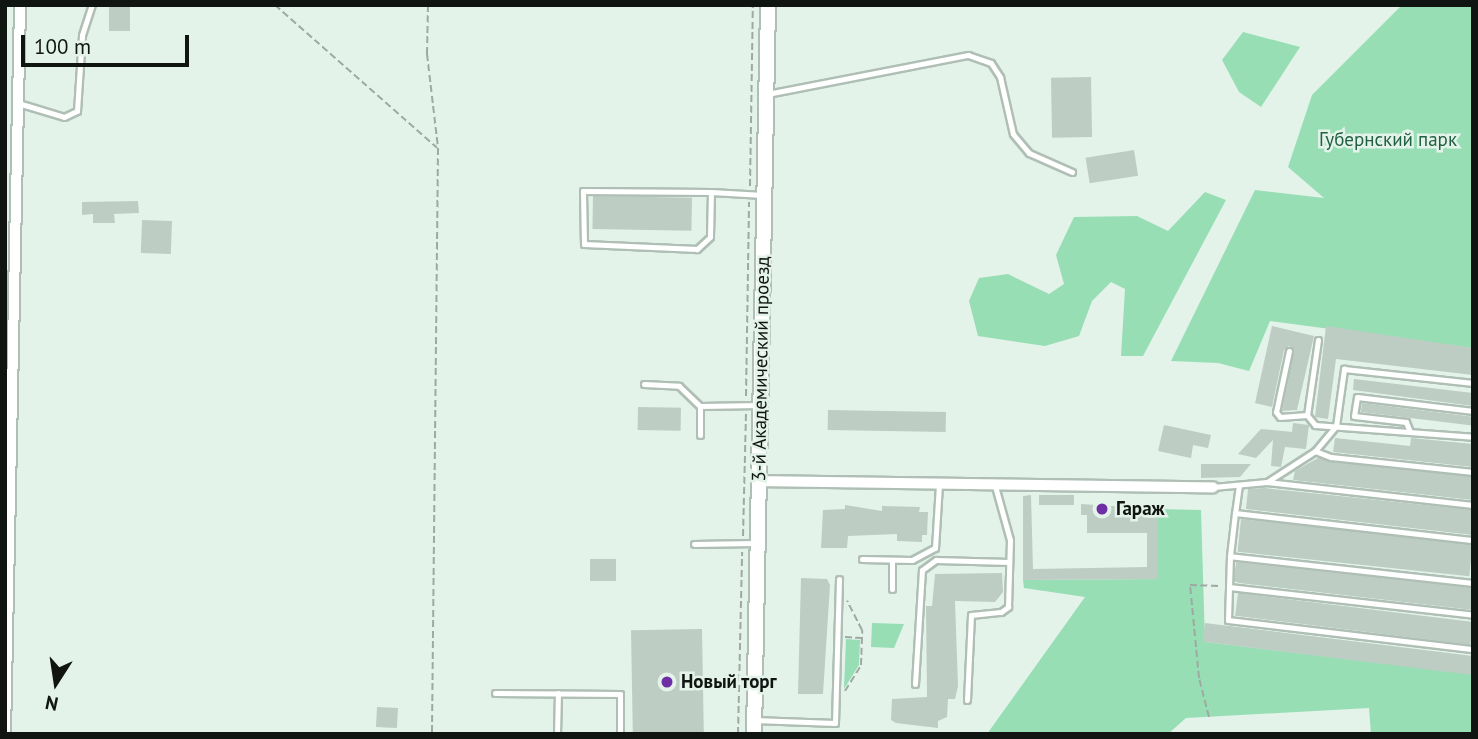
<!DOCTYPE html>
<html>
<head>
<meta charset="utf-8">
<style>
  body { margin:0 }
  #map { position:relative; width:1478px; height:739px; overflow:hidden; background:#e3f3e9; font-family:"PT Sans",sans-serif }
  div>[style] { position:absolute }
  .green>* { inset:0; background:#97deb5 }
  .building>* { inset:0; background:#bdcdc3; transform-origin:0 0 }
  .path>* { height:2px; margin-top:-1px; transform-origin:0; background:repeating-linear-gradient(90deg,#9da9a2 0 7px,transparent 0 10.5px) }
  .roads { filter:drop-shadow(2px 0 #afbfb5) drop-shadow(-2px 0 #afbfb5) drop-shadow(0 2px #afbfb5) drop-shadow(0 -2px #afbfb5) }
  .lane>* { height:5px; margin:-2.5px; padding:0 2.5px; transform-origin:2.5px; border-radius:2.5px; background:#fff }
  .street>* { height:10px; margin:-5px; padding:0 5px; transform-origin:5px; border-radius:5px; background:#fff }
  .secondary>* { height:14px; margin:-7px; padding:0 7px; transform-origin:7px; border-radius:7px; background:#fff }
  .dots>* { width:19px; height:19px; translate:-50% -50%; box-sizing:border-box; border:4px solid #e3f3e9; border-radius:50% }
  span { translate:-50% -50%; white-space:nowrap; text-align:center; line-height:1.15; -webkit-text-stroke:5px #e3f3e9; paint-order:stroke }
  .park-label { font-size:19px; color:#216040 }
  .street-label { font-size:19px; color:#101512 }
  .poi-label { font-size:19px; color:#101512; font-weight:700 }
  .left { translate:0 -50%; text-align:left }
  .frame { position:absolute; inset:0; border:7px solid #101512; pointer-events:none }
  .north { position:absolute; left:21px; top:648px; width:70px; height:70px; -webkit-text-stroke:5px #e3f3e9; paint-order:stroke; rotate:192deg; font-size:19px; font-weight:700; line-height:28px; text-align:center; color:#101512 }
  .north::after { content:''; display:block; margin:auto; width:24px; height:32px; background:#101512; clip-path:polygon(50% 0,100% 100%,50% 72%,0 100%) }
  .scale { position:absolute; left:21px; top:35px; width:168px; height:32px; box-sizing:border-box; border:4px solid #101512; border-top:0; padding-left:9px; font-size:21px; line-height:24px; white-space:nowrap; color:#101512; -webkit-text-stroke:5px #e3f3e9; paint-order:stroke }
</style>
</head>
<body>
<div id="map">
  <div class="green">
    <i style="clip-path:polygon(1402px 5px,1473px 5px,1473px 348px,1270px 321px,1249px 371px,1218px 363px,1171px 361px,1255px 190px,1324px 198px,1288px 167px,1312px 95px)"></i>
    <i style="clip-path:polygon(1243px 32px,1300px 47px,1261px 107px,1239px 92px,1222px 60px)"></i>
    <i style="clip-path:polygon(1205px 192px,1226px 200px,1143px 356px,1121px 356px,1125px 289px,1111px 282px,1092px 301px,1079px 336px,1045px 346px,978px 336px,969px 301px,979px 278px,1008px 274px,1049px 294px,1064px 284px,1056px 255px,1074px 217px,1137px 216px,1168px 231px)"></i>
    <i style="clip-path:polygon(1158px 509px,1201px 510px,1205px 642px,1473px 674px,1473px 734px,1371px 734px,1369px 708px,1186px 718px,1168px 734px,987px 734px,1085px 597px,1024px 588px,1023px 580px,1158px 579px)"></i>
    <i style="clip-path:polygon(872px 623px,904px 624px,894px 648px,871px 647px)"></i>
    <i style="clip-path:polygon(846px 639px,860px 640px,859px 665px,844px 689px)"></i>
  </div>
  <div class="building">
    <i style="left:109px;top:5px;width:21px;height:26px"></i>
    <i style="left:1091px;top:77px;width:60px;height:40px;rotate:89deg"></i>
    <i style="left:1134px;top:150px;width:26px;height:49px;rotate:81deg"></i>
    <i style="left:593px;top:196px;width:99px;height:33px;rotate:1deg"></i>
    <i style="clip-path:polygon(138px 201px,139px 213px,114px 214px,115px 223px,93px 223px,93px 214px,82px 215px,82px 202px)"></i>
    <i style="left:142px;top:220px;width:30px;height:33px;rotate:2deg"></i>
    <i style="clip-path:polygon(1272px 326px,1314px 336px,1297px 410px,1282px 411px,1294px 352px,1289px 346px,1284px 350px,1272px 407px,1255px 403px)"></i>
    <i style="clip-path:polygon(1326px 326px,1473px 348px,1473px 375px,1336px 359px,1328px 419px,1315px 417px)"></i>
    <i style="clip-path:polygon(1354px 379px,1473px 393px,1473px 406px,1353px 390px)"></i>
    <i style="left:1362px;top:403px;width:112px;height:9px;rotate:7deg"></i>
    <i style="left:638px;top:407px;width:43px;height:23px;rotate:1deg"></i>
    <i style="left:828px;top:410px;width:118px;height:20px;rotate:1deg"></i>
    <i style="clip-path:polygon(1293px 423px,1309px 425px,1306px 449px,1285px 447px,1281px 467px,1271px 466px,1273px 440px,1256px 458px,1238px 454px,1261px 429px,1292px 432px)"></i>
    <i style="clip-path:polygon(1164px 425px,1211px 435px,1208px 448px,1193px 445px,1191px 458px,1158px 451px)"></i>
    <i style="clip-path:polygon(1335px 438px,1410px 446px,1411px 438px,1473px 444px,1473px 467px,1333px 452px)"></i>
    <i style="clip-path:polygon(1318px 458px,1473px 477px,1473px 500px,1293px 480px,1295px 471px)"></i>
    <i style="clip-path:polygon(1201px 464px,1251px 464px,1240px 477px,1201px 478px)"></i>
    <i style="clip-path:polygon(1264px 488px,1473px 510px,1473px 535px,1246px 509px,1248px 489px)"></i>
    <i style="clip-path:polygon(1031px 495px,1033px 569px,1147px 567px,1147px 533px,1087px 533px,1087px 515px,1081px 515px,1081px 504px,1158px 509px,1158px 579px,1023px 580px,1023px 496px)"></i>
    <i style="left:1039px;top:495px;width:35px;height:10px"></i>
    <i style="clip-path:polygon(845px 505px,882px 511px,882px 506px,920px 507px,919px 512px,928px 512px,927px 535px,922px 535px,922px 542px,897px 541px,897px 534px,848px 536px,847px 548px,821px 548px,823px 510px,845px 509px)"></i>
    <i style="left:1241px;top:519px;width:233px;height:33px;rotate:6deg"></i>
    <i style="left:590px;top:559px;width:26px;height:22px"></i>
    <i style="clip-path:polygon(1236px 562px,1473px 588px,1473px 610px,1239px 583px,1234px 581px)"></i>
    <i style="clip-path:polygon(1002px 573px,1003px 592px,995px 602px,955px 601px,958px 686px,955px 699px,948px 699px,947px 717px,938px 721px,938px 728px,896px 723px,891px 720px,892px 699px,927px 697px,926px 606px,932px 606px,935px 574px)"></i>
    <i style="clip-path:polygon(801px 578px,827px 579px,830px 585px,823px 694px,798px 694px)"></i>
    <i style="left:1238px;top:593px;width:237px;height:23px;rotate:7deg"></i>
    <i style="left:1205px;top:623px;width:270px;height:19px;rotate:7deg"></i>
    <i style="left:702px;top:629px;width:105px;height:71px;rotate:89deg"></i>
    <i style="left:377px;top:707px;width:21px;height:20px;rotate:3deg"></i>
  </div>
  <div class="path">
    <i style="left:275px;top:5px;width:216px;rotate:41.4deg"></i>
    <i style="left:428px;top:5px;width:49px;rotate:91.2deg"></i>
    <i style="left:427px;top:54px;width:95px;rotate:83.3deg"></i>
    <i style="left:438px;top:148px;width:586px;rotate:90.59deg"></i>
    <i style="left:750px;top:186px;width:181px;rotate:-89.1deg"></i>
    <i style="left:746px;top:396px;width:194px;rotate:-89.1deg"></i>
    <i style="left:743px;top:536px;width:124px;rotate:-88.6deg"></i>
    <i style="left:845px;top:637px;width:16px;rotate:4deg"></i>
    <i style="left:845px;top:691px;width:31px;rotate:-58deg"></i>
    <i style="left:861px;top:665px;width:35px;rotate:-88deg"></i>
    <i style="left:862px;top:630px;width:33px;rotate:-117deg"></i>
    <i style="left:1209px;top:717px;width:40px;rotate:-104.4deg"></i>
    <i style="left:1199px;top:678px;width:93px;rotate:-95.5deg"></i>
    <i style="left:1190px;top:585px;width:30px;rotate:2deg"></i>
    <i style="left:738px;top:734px;width:182px;rotate:-88.7deg"></i>
  </div>
  <div class="roads">
    <div class="lane">
      <i style="left:767px;top:94px;width:205px;rotate:-11deg"></i>
      <i style="left:968px;top:55px;width:24px;rotate:19deg"></i>
      <i style="left:991px;top:63px;width:17px;rotate:57deg"></i>
      <i style="left:1000px;top:77px;width:58px;rotate:77.2deg"></i>
      <i style="left:1013px;top:134px;width:25px;rotate:50deg"></i>
      <i style="left:1029px;top:153px;width:47px;rotate:23.8deg"></i>
      <i style="left:18px;top:103px;width:48px;rotate:16.9deg"></i>
      <i style="left:64px;top:117px;width:14px;rotate:-25deg"></i>
      <i style="left:77px;top:111px;width:76px;rotate:-86.2deg"></i>
      <i style="left:82px;top:35px;width:32px;rotate:-72deg"></i>
      <i style="left:711px;top:192px;width:45px;rotate:91.3deg"></i>
      <i style="left:710px;top:237px;width:18px;rotate:137deg"></i>
      <i style="left:697px;top:249px;width:113px;rotate:-177.5deg"></i>
      <i style="left:584px;top:244px;width:53px;rotate:-91.1deg"></i>
      <i style="left:583px;top:191px;width:128px;rotate:0.4deg"></i>
      <i style="left:711px;top:192px;width:52px;rotate:3.3deg"></i>
      <i style="left:1318px;top:340px;width:76px;rotate:98.3deg"></i>
      <i style="left:1307px;top:415px;width:13px;rotate:51deg"></i>
      <i style="left:1315px;top:425px;width:158px;rotate:4.3deg"></i>
      <i style="left:1289px;top:351px;width:62px;rotate:102deg"></i>
      <i style="left:1276px;top:412px;width:6px;rotate:51deg"></i>
      <i style="left:1280px;top:417px;width:27px;rotate:-4deg"></i>
      <i style="left:644px;top:384px;width:35px;rotate:3deg"></i>
      <i style="left:679px;top:386px;width:29px;rotate:44deg"></i>
      <i style="left:1410px;top:432px;width:11px;rotate:-112deg"></i>
      <i style="left:1406px;top:422px;width:52px;rotate:-173.4deg"></i>
      <i style="left:1354px;top:416px;width:19px;rotate:-81deg"></i>
      <i style="left:1357px;top:397px;width:117px;rotate:6.9deg"></i>
      <i style="left:700px;top:435px;width:29px;rotate:-90deg"></i>
      <i style="left:700px;top:406px;width:60px;rotate:-1deg"></i>
      <i style="left:1315px;top:451px;width:17px;rotate:21deg"></i>
      <i style="left:1331px;top:457px;width:143px;rotate:6deg"></i>
      <i style="left:1267px;top:482px;width:57px;rotate:-32.9deg"></i>
      <i style="left:1315px;top:451px;width:33px;rotate:-50deg"></i>
      <i style="left:1336px;top:426px;width:58px;rotate:-82deg"></i>
      <i style="left:1344px;top:369px;width:130px;rotate:6.2deg"></i>
      <i style="left:1239px;top:485px;width:28px;rotate:98deg"></i>
      <i style="left:1235px;top:513px;width:240px;rotate:6.5deg"></i>
      <i style="left:1213px;top:487px;width:54px;rotate:-5.3deg"></i>
      <i style="left:1267px;top:482px;width:207px;rotate:6.4deg"></i>
      <i style="left:694px;top:544px;width:61px;rotate:-0.9deg"></i>
      <i style="left:1230px;top:556px;width:43px;rotate:-83.4deg"></i>
      <i style="left:862px;top:559px;width:50px;rotate:1.1deg"></i>
      <i style="left:912px;top:560px;width:26px;rotate:-28deg"></i>
      <i style="left:935px;top:548px;width:63px;rotate:-86.4deg"></i>
      <i style="left:1473px;top:583px;width:244px;rotate:-173.7deg"></i>
      <i style="left:1230px;top:556px;width:64px;rotate:91.8deg"></i>
      <i style="left:1228px;top:620px;width:247px;rotate:6.8deg"></i>
      <i style="left:1229px;top:587px;width:246px;rotate:6.5deg"></i>
      <i style="left:892px;top:589px;width:29px;rotate:-90deg"></i>
      <i style="left:915px;top:684px;width:114px;rotate:-86.5deg"></i>
      <i style="left:922px;top:570px;width:17px;rotate:-36deg"></i>
      <i style="left:936px;top:560px;width:73px;rotate:1.6deg"></i>
      <i style="left:495px;top:693px;width:125px;rotate:0.5deg"></i>
      <i style="left:620px;top:694px;width:40px;rotate:90deg"></i>
      <i style="left:967px;top:700px;width:85px;rotate:-87.3deg"></i>
      <i style="left:971px;top:615px;width:30px;rotate:-6deg"></i>
      <i style="left:1001px;top:612px;width:9px;rotate:-36deg"></i>
      <i style="left:1008px;top:607px;width:67px;rotate:-88.3deg"></i>
      <i style="left:1010px;top:540px;width:56px;rotate:-105.5deg"></i>
      <i style="left:754px;top:720px;width:81px;rotate:2.1deg"></i>
      <i style="left:835px;top:723px;width:144px;rotate:-88.4deg"></i>
      <i style="left:557px;top:734px;width:41px;rotate:-88.6deg"></i>
    </div>
    <div class="street">
      <i style="left:759px;top:481px;width:454px;rotate:0.8deg"></i>
      <i style="left:5px;top:734px;width:729px;rotate:-88.82deg"></i>
    </div>
    <div class="secondary">
      <i style="left:754px;top:734px;width:729px;rotate:-88.9deg"></i>
    </div>
  </div>
  <div class="dots">
    <i style="left:1102px;top:509px;background:#6e2ea4"></i>
    <i style="left:667px;top:682px;background:#6e2ea4"></i>
  </div>
  <div class="park-label">
    <span style="left:1388px;top:140px">Губернский парк</span>
  </div>
  <div class="street-label">
    <span style="left:761px;top:369px;rotate:-89deg">3-й Академический проезд</span>
  </div>
  <div class="poi-label">
    <span class="left" style="left:1116px;top:509px">Гараж</span>
    <span class="left" style="left:681px;top:682px">Новый торг</span>
  </div>
  <div class="frame"></div>
  <div class="north">N</div>
  <div class="scale">100 m</div>
</div>
</body>
</html>
